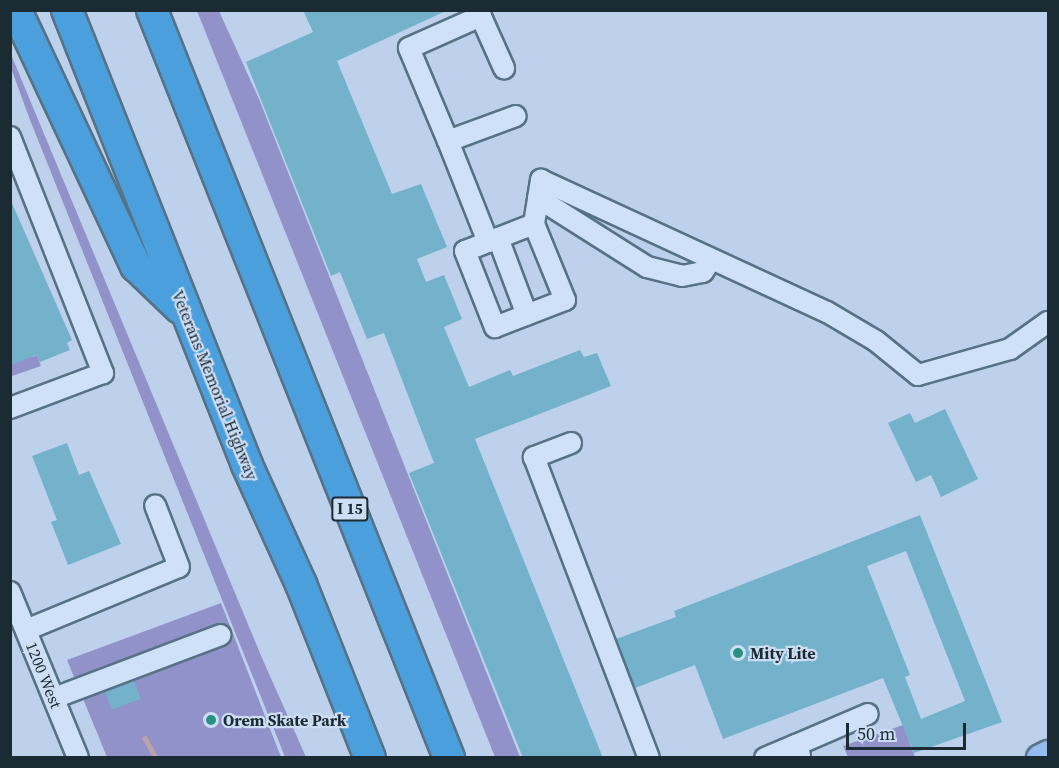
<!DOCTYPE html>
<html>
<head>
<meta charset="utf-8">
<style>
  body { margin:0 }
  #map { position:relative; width:1059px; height:768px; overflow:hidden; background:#bdd1ec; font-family:"Source Serif 4",serif }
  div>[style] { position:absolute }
  .green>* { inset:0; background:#9192ca }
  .stream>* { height:4.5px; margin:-2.25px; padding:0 2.25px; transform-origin:2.25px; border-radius:2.25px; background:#bea0ad }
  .building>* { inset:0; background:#73b2ca; transform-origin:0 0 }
  .roads { filter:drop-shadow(2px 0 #567284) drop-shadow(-2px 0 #567284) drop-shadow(0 2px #567284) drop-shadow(0 -2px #567284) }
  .minor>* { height:20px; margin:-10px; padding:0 10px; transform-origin:10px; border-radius:10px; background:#cfe1f8 }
  .major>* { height:26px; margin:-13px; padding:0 13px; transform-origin:13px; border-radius:13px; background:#93bdf1 }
  .highway>* { height:30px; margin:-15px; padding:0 15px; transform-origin:15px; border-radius:15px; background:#4c9fdd }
  .dots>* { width:16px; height:16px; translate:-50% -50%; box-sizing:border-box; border:3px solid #ccddf4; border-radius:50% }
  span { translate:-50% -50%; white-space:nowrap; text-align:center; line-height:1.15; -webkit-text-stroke:4.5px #ccddf4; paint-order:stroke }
  .shield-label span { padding:2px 4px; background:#ccddf4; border:2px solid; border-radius:4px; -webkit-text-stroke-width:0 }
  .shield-label { font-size:15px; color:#1b2b33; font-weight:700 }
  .street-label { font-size:16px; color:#1b2b33 }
  .poi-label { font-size:16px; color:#1b2b33; font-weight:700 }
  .left { translate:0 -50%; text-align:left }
  .frame { position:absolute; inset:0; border:12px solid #1b2b33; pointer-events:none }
  .scale { position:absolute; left:846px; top:723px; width:120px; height:27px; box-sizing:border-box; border:3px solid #1b2b33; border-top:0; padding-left:8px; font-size:18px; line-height:21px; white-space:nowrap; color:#1b2b33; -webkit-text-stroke:4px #ccddf4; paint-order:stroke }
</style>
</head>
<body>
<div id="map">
  <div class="green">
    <i style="clip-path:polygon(197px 11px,219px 11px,259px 99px,520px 757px,495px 757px)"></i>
    <i style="clip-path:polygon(10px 52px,262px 658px,306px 757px,285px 757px,30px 120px,11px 68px)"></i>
    <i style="clip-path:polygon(10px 300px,33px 357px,37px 355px,41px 366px,12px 376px)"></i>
    <i style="clip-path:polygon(221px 603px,281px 757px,107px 757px,67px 660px)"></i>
    <i style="clip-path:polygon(903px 725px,915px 757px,848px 757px,843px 746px)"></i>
  </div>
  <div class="stream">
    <i style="left:145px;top:738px;width:23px;rotate:61deg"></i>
  </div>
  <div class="building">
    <i style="clip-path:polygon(303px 10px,448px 10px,337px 61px,392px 194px,421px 184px,447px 247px,417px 259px,426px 282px,444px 275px,462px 319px,444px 327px,469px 387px,510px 370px,513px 376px,580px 350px,584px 357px,597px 353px,611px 386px,475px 439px,603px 758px,523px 758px,409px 473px,434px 463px,384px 333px,367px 339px,340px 272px,331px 276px,246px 62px,313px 32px)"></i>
    <i style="clip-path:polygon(12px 203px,72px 340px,67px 343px,70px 350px,40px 362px,37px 355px,10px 365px)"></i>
    <i style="clip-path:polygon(945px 409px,978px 479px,941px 497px,931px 475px,916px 482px,888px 423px,910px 413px,915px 423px)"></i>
    <i style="clip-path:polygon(67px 443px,79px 475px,89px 471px,121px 544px,68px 565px,51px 522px,57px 520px,32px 456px)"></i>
    <i style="clip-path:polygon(evenodd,920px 515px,1002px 722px,914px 753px,883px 678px,723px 739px,695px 665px,635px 688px,616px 639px,676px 617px,674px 611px,920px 515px,906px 551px,965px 701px,921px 719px,905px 677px,910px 675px,867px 566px,906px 551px)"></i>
    <i style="left:134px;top:681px;width:19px;height:31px;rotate:69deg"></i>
  </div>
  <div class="roads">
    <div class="minor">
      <i style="left:478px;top:10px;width:64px;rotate:65.9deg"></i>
      <i style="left:10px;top:137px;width:254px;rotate:68.5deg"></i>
      <i style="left:103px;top:373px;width:99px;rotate:159.4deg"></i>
      <i style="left:448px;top:141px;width:101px;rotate:-112.8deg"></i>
      <i style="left:409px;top:48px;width:79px;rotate:-24deg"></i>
      <i style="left:538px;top:198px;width:129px;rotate:32.3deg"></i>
      <i style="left:647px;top:267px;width:36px;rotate:14deg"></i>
      <i style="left:682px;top:276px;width:21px;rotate:-11deg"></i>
      <i style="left:703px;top:272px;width:15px;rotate:-58deg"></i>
      <i style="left:534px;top:224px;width:74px;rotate:158.6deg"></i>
      <i style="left:465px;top:251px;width:82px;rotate:68.5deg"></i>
      <i style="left:495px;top:327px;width:75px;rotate:-21.1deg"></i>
      <i style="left:565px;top:300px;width:82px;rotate:-112.2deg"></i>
      <i style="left:534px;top:224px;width:45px;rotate:-81deg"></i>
      <i style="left:541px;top:180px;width:315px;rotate:24.8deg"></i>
      <i style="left:827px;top:312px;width:57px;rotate:30.6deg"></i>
      <i style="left:876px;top:341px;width:54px;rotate:39deg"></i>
      <i style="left:918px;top:375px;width:96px;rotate:-15.8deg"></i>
      <i style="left:1010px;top:349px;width:47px;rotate:-35.4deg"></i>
      <i style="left:498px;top:238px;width:82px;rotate:69.4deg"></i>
      <i style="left:488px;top:242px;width:109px;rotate:-111.6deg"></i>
      <i style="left:448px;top:141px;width:72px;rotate:-20.2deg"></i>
      <i style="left:571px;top:443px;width:40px;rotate:159deg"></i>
      <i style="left:534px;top:457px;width:322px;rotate:69.1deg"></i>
      <i style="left:10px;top:592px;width:179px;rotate:67.7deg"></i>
      <i style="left:26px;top:630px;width:165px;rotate:-22.4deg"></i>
      <i style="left:179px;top:567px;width:66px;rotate:-111.2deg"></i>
      <i style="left:54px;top:698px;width:178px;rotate:-20.7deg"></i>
      <i style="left:796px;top:745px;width:78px;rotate:-23.3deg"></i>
      <i style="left:765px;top:758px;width:34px;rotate:-23deg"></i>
      <i style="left:796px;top:745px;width:11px;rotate:68deg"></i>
    </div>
    <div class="major">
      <i style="left:1040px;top:758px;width:9px;rotate:-27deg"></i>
    </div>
    <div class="highway">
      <i style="left:16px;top:10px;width:283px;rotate:64.9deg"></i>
      <i style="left:136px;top:266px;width:61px;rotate:43.7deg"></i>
      <i style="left:67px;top:10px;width:489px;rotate:68.4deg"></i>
      <i style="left:247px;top:465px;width:131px;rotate:65.6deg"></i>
      <i style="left:301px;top:584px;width:187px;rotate:68.4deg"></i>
      <i style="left:152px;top:10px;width:805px;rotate:68.34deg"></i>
    </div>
  </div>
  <div class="dots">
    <i style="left:738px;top:653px;background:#289182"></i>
    <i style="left:211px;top:720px;background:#289182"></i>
  </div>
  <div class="shield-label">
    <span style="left:350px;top:509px">I 15</span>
  </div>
  <div class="street-label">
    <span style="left:215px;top:385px;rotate:68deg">Veterans Memorial Highway</span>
    <span style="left:44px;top:675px;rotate:68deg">1200 West</span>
  </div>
  <div class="poi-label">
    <span class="left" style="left:750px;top:653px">Mity Lite</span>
    <span class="left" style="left:223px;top:720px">Orem Skate Park</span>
  </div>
  <div class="frame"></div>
  <div class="scale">50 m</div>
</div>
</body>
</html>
